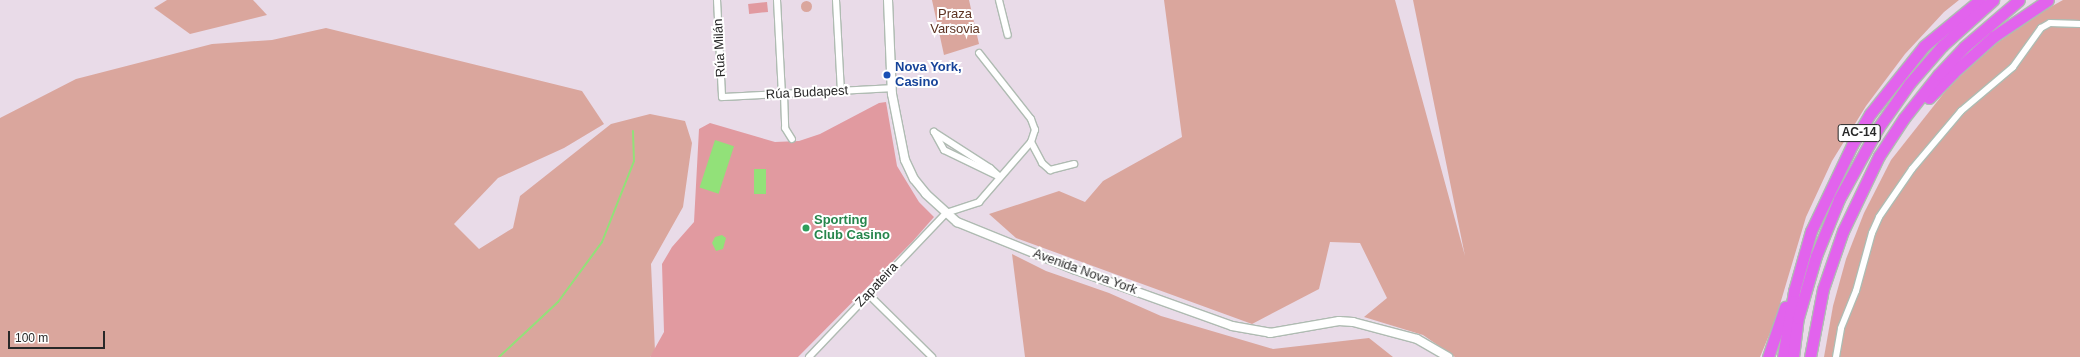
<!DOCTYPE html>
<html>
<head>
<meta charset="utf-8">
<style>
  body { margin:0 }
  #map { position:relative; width:2080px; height:357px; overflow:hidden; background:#e9dbe8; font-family:Arial,sans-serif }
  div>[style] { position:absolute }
  .green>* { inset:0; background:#daa69d }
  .round { border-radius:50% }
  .pitch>* { inset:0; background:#e19aa0; transform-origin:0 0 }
  .water>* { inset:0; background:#92e179; transform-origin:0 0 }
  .stream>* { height:2px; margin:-1px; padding:0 1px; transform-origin:1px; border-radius:1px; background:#92e179 }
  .roads { filter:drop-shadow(1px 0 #afbbb2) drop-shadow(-1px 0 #afbbb2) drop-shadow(0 1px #afbbb2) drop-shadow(0 -1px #afbbb2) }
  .minor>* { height:6px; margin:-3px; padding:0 3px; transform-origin:3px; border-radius:3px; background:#fff }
  .tertiary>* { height:8px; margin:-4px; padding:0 4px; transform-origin:4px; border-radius:4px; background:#fff }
  .motorway>* { height:11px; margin:-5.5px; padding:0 5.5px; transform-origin:5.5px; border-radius:5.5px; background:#e263ed }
  .dots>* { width:11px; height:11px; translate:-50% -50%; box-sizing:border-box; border:2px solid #fff; border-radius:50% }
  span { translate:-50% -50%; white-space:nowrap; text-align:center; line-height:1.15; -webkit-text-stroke:4px #fff; paint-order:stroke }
  .shield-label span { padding:1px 3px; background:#fff; border:1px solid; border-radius:3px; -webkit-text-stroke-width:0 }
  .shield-label { font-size:12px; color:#282828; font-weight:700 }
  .park-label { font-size:13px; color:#5d3221 }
  .street-label { font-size:13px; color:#282828 }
  .transit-label { font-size:13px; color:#164399; font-weight:700 }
  .left { translate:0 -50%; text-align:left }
  .leisure-label { font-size:13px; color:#27864d; font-weight:700 }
  .scale { position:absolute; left:8px; top:331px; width:97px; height:18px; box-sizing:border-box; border:2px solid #282828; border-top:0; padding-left:5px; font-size:12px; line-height:14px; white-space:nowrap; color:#282828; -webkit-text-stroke:3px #fff; paint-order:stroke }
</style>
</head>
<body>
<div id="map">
  <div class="green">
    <i style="clip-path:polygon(167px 0,253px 0,267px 15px,190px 34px,154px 8px)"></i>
    <i style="clip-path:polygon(932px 0,969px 0,979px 44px,944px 55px)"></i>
    <i style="clip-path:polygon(1164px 0,1395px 0,1465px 256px,1413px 0,1959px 0,1944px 12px,1905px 54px,1866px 106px,1832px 161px,1806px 217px,1775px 321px,1760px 357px,1455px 357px,1423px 335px,1364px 317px,1387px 298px,1360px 243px,1330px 242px,1319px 289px,1252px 324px,1016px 238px,989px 214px,1059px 191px,1085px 202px,1103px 181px,1182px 137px)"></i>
    <i style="clip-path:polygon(2063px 0,2080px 0,2080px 357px,1824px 357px,1833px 306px,1846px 259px,1864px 213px,1891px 160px,1955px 79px,1987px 50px,2038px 14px)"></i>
    <i class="round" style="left:800.5px;top:0.5px;width:11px;height:11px"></i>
    <i style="clip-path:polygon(326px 28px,582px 91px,604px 124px,564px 148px,498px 178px,454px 224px,479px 249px,513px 228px,520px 196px,611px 124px,650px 114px,685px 121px,692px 143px,683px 207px,651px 264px,655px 351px,650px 357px,0 357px,0 118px,76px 79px,212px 44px,272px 40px)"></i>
    <i style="clip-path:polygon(1012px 254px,1046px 271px,1109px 293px,1161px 316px,1273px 349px,1369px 338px,1393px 357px,1025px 357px)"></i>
  </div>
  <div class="pitch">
    <i style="left:767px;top:2px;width:10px;height:19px;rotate:84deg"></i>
    <i style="clip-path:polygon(886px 102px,897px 166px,919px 202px,934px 217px,913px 241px,798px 357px,650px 357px,664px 332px,662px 264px,672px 247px,694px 222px,699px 129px,710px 123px,775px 142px,799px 141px,820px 134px,879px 103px)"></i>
  </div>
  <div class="water">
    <i style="left:715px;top:140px;width:20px;height:50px;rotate:18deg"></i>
    <i style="left:754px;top:169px;width:12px;height:25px"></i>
    <i style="clip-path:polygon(722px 235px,726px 238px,723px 249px,716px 251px,712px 243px,715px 237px)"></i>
  </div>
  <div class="stream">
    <i style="left:499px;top:357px;width:81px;rotate:-43deg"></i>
    <i style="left:558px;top:302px;width:74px;rotate:-53.7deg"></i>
    <i style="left:602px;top:242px;width:87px;rotate:-68.4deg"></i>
    <i style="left:634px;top:161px;width:30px;rotate:-92deg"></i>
  </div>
  <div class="roads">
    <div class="minor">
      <i style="left:717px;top:0;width:97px;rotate:87deg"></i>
      <i style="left:722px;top:97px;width:170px;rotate:-3deg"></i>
      <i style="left:777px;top:0;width:94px;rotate:87deg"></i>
      <i style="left:836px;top:0;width:92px;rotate:86.9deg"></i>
      <i style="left:999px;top:0;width:36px;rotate:76deg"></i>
      <i style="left:784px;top:94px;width:34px;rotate:88deg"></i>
      <i style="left:785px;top:128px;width:13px;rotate:58deg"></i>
      <i style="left:934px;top:132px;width:67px;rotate:32.7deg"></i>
      <i style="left:990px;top:168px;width:13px;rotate:42deg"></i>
      <i style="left:1000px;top:177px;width:62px;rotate:-154.3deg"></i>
      <i style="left:944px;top:150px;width:21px;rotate:-119deg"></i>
      <i style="left:1031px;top:142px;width:24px;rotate:62deg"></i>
      <i style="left:1042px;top:163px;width:11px;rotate:41deg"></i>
      <i style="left:1050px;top:170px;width:25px;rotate:-14deg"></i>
      <i style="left:868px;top:294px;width:90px;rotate:44.5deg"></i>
      <i style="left:809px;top:357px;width:199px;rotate:-46.4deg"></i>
      <i style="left:946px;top:213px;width:35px;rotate:-18deg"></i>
      <i style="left:979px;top:202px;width:79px;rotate:-49.1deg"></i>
      <i style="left:1031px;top:142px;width:13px;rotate:-72deg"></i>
      <i style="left:1035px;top:130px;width:12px;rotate:-110deg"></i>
      <i style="left:1031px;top:119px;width:84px;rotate:-128.2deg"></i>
      <i style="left:1836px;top:357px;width:29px;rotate:-80deg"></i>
      <i style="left:1841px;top:328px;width:40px;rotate:-68deg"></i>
      <i style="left:1856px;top:291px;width:60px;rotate:-74.6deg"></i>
      <i style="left:1872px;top:233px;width:17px;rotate:-66deg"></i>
      <i style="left:1879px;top:217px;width:58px;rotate:-55.5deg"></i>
      <i style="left:1912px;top:169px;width:76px;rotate:-49.8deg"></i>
      <i style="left:1961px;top:111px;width:68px;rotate:-40.2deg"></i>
      <i style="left:2013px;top:67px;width:48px;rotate:-54.3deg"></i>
      <i style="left:2041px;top:28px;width:10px;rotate:-29deg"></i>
      <i style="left:2050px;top:23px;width:30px;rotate:2deg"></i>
    </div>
    <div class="tertiary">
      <i style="left:888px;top:0;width:94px;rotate:87.6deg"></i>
      <i style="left:892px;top:94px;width:67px;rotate:78.9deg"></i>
      <i style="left:905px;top:160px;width:21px;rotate:65deg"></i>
      <i style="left:914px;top:179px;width:19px;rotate:51deg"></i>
      <i style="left:926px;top:194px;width:42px;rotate:42.1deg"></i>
      <i style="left:957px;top:222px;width:128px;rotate:22deg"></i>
      <i style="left:1076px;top:270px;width:166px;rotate:19.7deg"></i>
      <i style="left:1232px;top:326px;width:39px;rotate:10deg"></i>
      <i style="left:1270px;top:333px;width:70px;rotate:-9.9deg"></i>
      <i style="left:1339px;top:321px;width:14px;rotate:4deg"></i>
      <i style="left:1353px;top:322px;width:66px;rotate:14.9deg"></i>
      <i style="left:1417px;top:339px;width:36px;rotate:30deg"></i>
    </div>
    <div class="motorway">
      <i style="left:1929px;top:98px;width:35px;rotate:-46deg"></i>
      <i style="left:1953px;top:73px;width:54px;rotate:-42deg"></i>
      <i style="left:1993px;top:37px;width:66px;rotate:-33.9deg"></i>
      <i style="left:1768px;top:357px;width:53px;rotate:-71.2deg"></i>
      <i style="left:1783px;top:357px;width:67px;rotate:-80.5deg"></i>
      <i style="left:1794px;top:291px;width:62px;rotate:-74.2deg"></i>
      <i style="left:1811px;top:231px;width:95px;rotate:-64.5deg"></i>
      <i style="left:1852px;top:145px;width:36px;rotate:-60deg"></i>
      <i style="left:1870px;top:114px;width:87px;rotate:-51.5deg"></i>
      <i style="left:1924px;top:46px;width:72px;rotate:-39.4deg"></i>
      <i style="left:1793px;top:357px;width:39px;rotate:-83deg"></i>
      <i style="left:1798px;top:318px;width:65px;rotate:-73.8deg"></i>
      <i style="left:1816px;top:256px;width:61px;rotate:-68deg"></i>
      <i style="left:1839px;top:199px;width:81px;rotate:-61.2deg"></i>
      <i style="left:1878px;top:128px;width:54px;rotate:-54.8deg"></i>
      <i style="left:1909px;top:84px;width:50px;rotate:-49deg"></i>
      <i style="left:1942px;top:46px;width:69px;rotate:-42deg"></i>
      <i style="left:1810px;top:357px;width:69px;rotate:-79.2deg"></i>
      <i style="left:1823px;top:289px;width:61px;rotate:-71deg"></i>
      <i style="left:1843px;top:231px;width:83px;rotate:-64.4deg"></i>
      <i style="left:1879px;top:156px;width:45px;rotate:-56.7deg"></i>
      <i style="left:1904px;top:118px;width:55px;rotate:-51.7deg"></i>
      <i style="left:1938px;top:75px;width:38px;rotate:-47deg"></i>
      <i style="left:1964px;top:47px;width:72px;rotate:-40.5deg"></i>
    </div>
  </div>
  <div class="dots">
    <i style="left:887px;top:75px;background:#1a4fb4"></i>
    <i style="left:806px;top:228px;background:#2e9e5b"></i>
  </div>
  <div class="shield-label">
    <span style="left:1859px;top:133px">AC-14</span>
  </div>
  <div class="park-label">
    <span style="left:955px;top:22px">Praza<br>Varsovia</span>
  </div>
  <div class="street-label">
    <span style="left:720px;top:48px;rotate:-93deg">Rúa Milán</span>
    <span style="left:807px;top:93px;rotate:-3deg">Rúa Budapest</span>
    <span style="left:1085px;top:272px;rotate:20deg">Avenida Nova York</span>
    <span style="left:877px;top:285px;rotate:-47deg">Zapateira</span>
  </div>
  <div class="transit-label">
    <span class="left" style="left:895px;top:75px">Nova York,<br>Casino</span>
  </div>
  <div class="leisure-label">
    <span class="left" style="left:814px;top:228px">Sporting<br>Club Casino</span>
  </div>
  <div class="scale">100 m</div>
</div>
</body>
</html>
